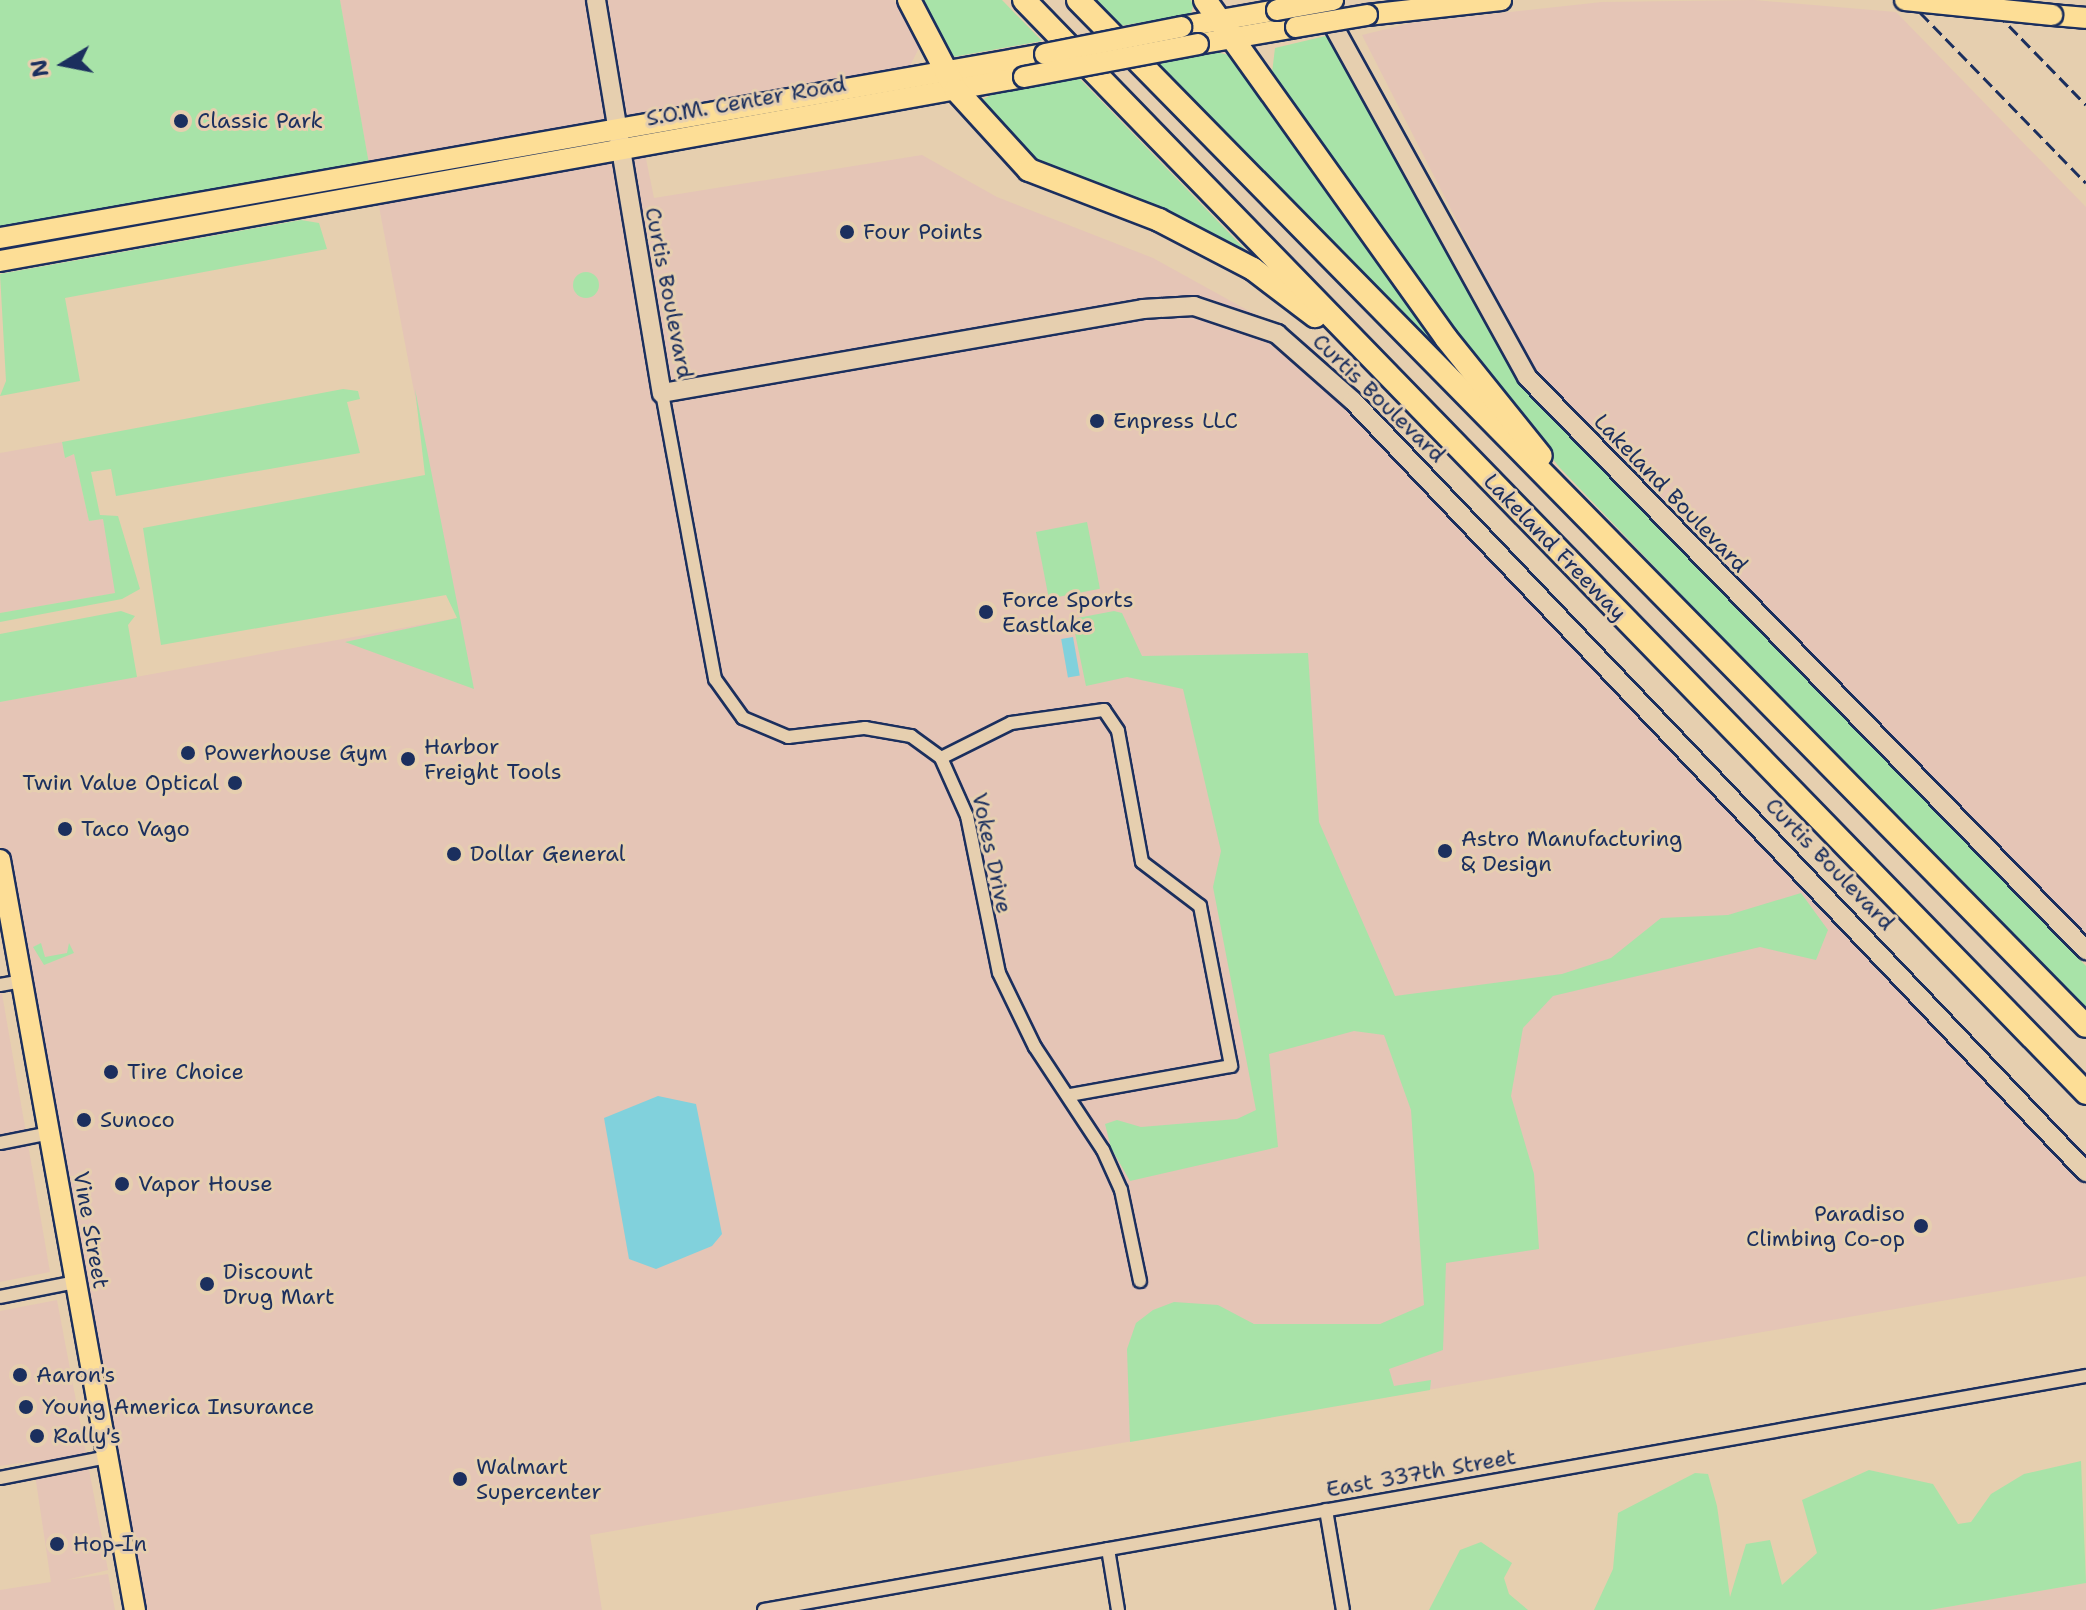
<!DOCTYPE html>
<html>
<head>
<meta charset="utf-8">
<style>
  body { margin:0 }
  #map { position:relative; width:2086px; height:1610px; overflow:hidden; background:#e6cfaf; font-family:"Shantell Sans",sans-serif }
  div>[style] { position:absolute }
  .built>* { inset:0; background:#e5c5b6 }
  .green>* { inset:0; background:#a8e3a8; transform-origin:0 0 }
  .round { border-radius:50% }
  .water>* { inset:0; background:#81d1dc; transform-origin:0 0 }
  .roads { filter:drop-shadow(2px 0 #1b2f5e) drop-shadow(-2px 0 #1b2f5e) drop-shadow(0 2px #1b2f5e) drop-shadow(0 -2px #1b2f5e) }
  .street>* { height:12px; margin:-6px; padding:0 6px; transform-origin:6px; border-radius:6px; background:#e6cfaf }
  .secondary>* { height:18px; margin:-9px; padding:0 9px; transform-origin:9px; border-radius:9px; background:#e6cfaf }
  .primary>* { height:20px; margin:-10px; padding:0 10px; transform-origin:10px; border-radius:10px; background:#fdde96 }
  .highway>* { height:22px; margin:-11px; padding:0 11px; transform-origin:11px; border-radius:11px; background:#fdde96 }
  .rail>* { height:3px; margin-top:-1.5px; transform-origin:0; background:repeating-linear-gradient(90deg,#1b2f5e 0 12px,transparent 0 18px) }
  .bridges { filter:drop-shadow(2px 0 #1b2f5e) drop-shadow(-2px 0 #1b2f5e) drop-shadow(0 2px #1b2f5e) drop-shadow(0 -2px #1b2f5e) }
  .primary-bridge>* { height:20px; margin:-10px; padding:0 10px; transform-origin:10px; border-radius:10px; background:#fdde96 }
  .dots>* { width:22px; height:22px; translate:-50% -50%; box-sizing:border-box; border:4px solid #e6cfaf; border-radius:50% }
  span { translate:-50% -50%; white-space:nowrap; text-align:center; line-height:1.15; -webkit-text-stroke:6px #e6cfaf; paint-order:stroke }
  .street-label { font-size:22px; color:#1b2f5e }
  .poi-label { font-size:22px; color:#1b2f5e }
  .left { translate:0 -50%; text-align:left }
  .right { translate:-100% -50%; text-align:right }
  .north { position:absolute; left:24px; top:24px; width:80px; height:80px; -webkit-text-stroke:6px #e6cfaf; paint-order:stroke; rotate:260deg; font-size:22px; font-weight:700; line-height:32px; text-align:center; color:#1b2f5e }
  .north::after { content:''; display:block; margin:auto; width:28px; height:36px; background:#1b2f5e; clip-path:polygon(50% 0,100% 100%,50% 72%,0 100%) }
</style>
</head>
<body>
<div id="map">
  <div class="built">
    <i style="clip-path:polygon(340px 0,894px 0,920px 46px,908px 70px,369px 164px)"></i>
    <i style="clip-path:polygon(1754px 0,1896px 12px,2086px 207px,2086px 940px,1535px 374px,1362px 35px,1411px 23px,1602px 2px)"></i>
    <i style="clip-path:polygon(644px 149px,654px 198px,922px 155px,997px 197px,1153px 258px,1307px 343px,2086px 1154px,2086px 1276px,590px 1535px,602px 1610px,139px 1610px,0 844px,0 702px,457px 618px,378px 201px)"></i>
    <i style="clip-path:polygon(62px 442px,65px 458px,74px 454px,89px 521px,103px 519px,116px 593px,0 613px,0 453px)"></i>
    <i style="clip-path:polygon(0 982px,50px 1272px,0 1282px)"></i>
    <i style="clip-path:polygon(57px 1300px,108px 1570px,66px 1580px,108px 1574px,115px 1610px,0 1610px,0 1590px,51px 1582px,33px 1461px,0 1466px,0 1311px)"></i>
    <i style="clip-path:polygon(2086px 1583px,2086px 1610px,1930px 1610px)"></i>
  </div>
  <div class="green">
    <i style="clip-path:polygon(0 0,340px 0,369px 164px,0 227px)"></i>
    <i style="clip-path:polygon(920px 0,1002px 0,1042px 41px,953px 57px)"></i>
    <i style="clip-path:polygon(1094px 0,1191px 0,1193px 6px,1191px 14px,1120px 26px)"></i>
    <i style="clip-path:polygon(1334px 34px,1520px 381px,2086px 966px,2086px 1018px,1560px 468px,1488px 379px,1272px 73px,1275px 48px)"></i>
    <i style="clip-path:polygon(1215px 52px,1234px 56px,1441px 352px,1155px 61px)"></i>
    <i style="clip-path:polygon(1078px 77px,1268px 273px,1049px 177px,988px 117px,982px 100px,1000px 90px)"></i>
    <i style="clip-path:polygon(301px 220px,319px 223px,327px 249px,65px 298px,80px 381px,0 396px,6px 381px,0 274px)"></i>
    <i class="round" style="left:573px;top:272px;width:26px;height:26px"></i>
    <i style="clip-path:polygon(343px 389px,358px 391px,360px 399px,347px 402px,360px 453px,116px 496px,111px 469px,91px 472px,100px 515px,118px 516px,140px 589px,122px 599px,0 622px,0 613px,115px 593px,103px 519px,89px 521px,74px 454px,65px 458px,62px 442px)"></i>
    <i style="clip-path:polygon(415px 389px,474px 689px,345px 642px,457px 618px,446px 595px,161px 645px,143px 528px,425px 475px)"></i>
    <i style="left:1087px;top:522px;width:68px;height:52px;rotate:79deg"></i>
    <i style="clip-path:polygon(121px 611px,135px 616px,128px 625px,137px 677px,0 702px,0 634px)"></i>
    <i style="clip-path:polygon(1114px 611px,1122px 613px,1142px 656px,1308px 653px,1319px 822px,1395px 996px,1562px 974px,1611px 958px,1661px 918px,1728px 915px,1801px 893px,1828px 930px,1816px 960px,1760px 947px,1553px 996px,1523px 1028px,1511px 1096px,1534px 1174px,1539px 1249px,1446px 1263px,1443px 1350px,1389px 1369px,1394px 1386px,1431px 1380px,1430px 1390px,1130px 1442px,1127px 1349px,1136px 1323px,1153px 1310px,1174px 1302px,1218px 1305px,1254px 1324px,1380px 1324px,1424px 1305px,1411px 1110px,1384px 1035px,1354px 1031px,1269px 1054px,1278px 1147px,1130px 1181px,1111px 1148px,1105px 1124px,1117px 1120px,1141px 1127px,1237px 1119px,1256px 1110px,1213px 887px,1221px 851px,1183px 689px,1127px 677px,1086px 686px,1072px 619px)"></i>
    <i style="clip-path:polygon(41px 943px,45px 957px,67px 953px,69px 943px,74px 953px,44px 965px,33px 947px)"></i>
    <i style="clip-path:polygon(2081px 1461px,2086px 1583px,1930px 1610px,1594px 1610px,1613px 1569px,1618px 1513px,1695px 1473px,1708px 1474px,1717px 1506px,1730px 1597px,1746px 1544px,1770px 1540px,1782px 1585px,1817px 1553px,1802px 1500px,1869px 1470px,1933px 1484px,1958px 1524px,1971px 1522px,1991px 1494px,2024px 1474px)"></i>
    <i style="clip-path:polygon(1481px 1542px,1512px 1563px,1504px 1578px,1509px 1594px,1528px 1610px,1429px 1610px,1460px 1550px)"></i>
  </div>
  <div class="water">
    <i style="left:1073px;top:637px;width:39px;height:12px;rotate:80deg"></i>
    <i style="clip-path:polygon(658px 1096px,696px 1104px,722px 1234px,712px 1246px,656px 1269px,629px 1259px,604px 1118px)"></i>
  </div>
  <div class="roads">
    <div class="street">
      <i style="left:662px;top:393px;width:291px;rotate:79.5deg"></i>
      <i style="left:715px;top:679px;width:48px;rotate:54.3deg"></i>
      <i style="left:743px;top:718px;width:49px;rotate:22.9deg"></i>
      <i style="left:788px;top:737px;width:78px;rotate:-6.7deg"></i>
      <i style="left:865px;top:728px;width:47px;rotate:9.9deg"></i>
      <i style="left:911px;top:736px;width:37px;rotate:36deg"></i>
      <i style="left:941px;top:758px;width:64px;rotate:65.9deg"></i>
      <i style="left:967px;top:816px;width:160px;rotate:78.5deg"></i>
      <i style="left:999px;top:973px;width:82px;rotate:64.1deg"></i>
      <i style="left:1035px;top:1047px;width:123px;rotate:56.6deg"></i>
      <i style="left:1103px;top:1150px;width:44px;rotate:65.8deg"></i>
      <i style="left:1121px;top:1190px;width:93px;rotate:78.2deg"></i>
      <i style="left:941px;top:758px;width:78px;rotate:-26.6deg"></i>
      <i style="left:1011px;top:723px;width:94px;rotate:-8deg"></i>
      <i style="left:1104px;top:710px;width:25px;rotate:56deg"></i>
      <i style="left:1118px;top:731px;width:133px;rotate:79.6deg"></i>
      <i style="left:1142px;top:862px;width:73px;rotate:37.2deg"></i>
      <i style="left:1200px;top:906px;width:163px;rotate:79deg"></i>
      <i style="left:1231px;top:1066px;width:164px;rotate:169.8deg"></i>
      <i style="left:0;top:985px;width:22px;rotate:-10deg"></i>
      <i style="left:0;top:1143px;width:51px;rotate:-11.3deg"></i>
      <i style="left:0;top:1297px;width:77px;rotate:-11.2deg"></i>
      <i style="left:0;top:1478px;width:109px;rotate:-11.1deg"></i>
      <i style="left:1326px;top:1510px;width:101px;rotate:80.4deg"></i>
      <i style="left:1108px;top:1549px;width:62px;rotate:80.7deg"></i>
      <i style="left:764px;top:1610px;width:1343px;rotate:-10.04deg"></i>
    </div>
    <div class="secondary">
      <i style="left:596px;top:0;width:399px;rotate:80.5deg"></i>
      <i style="left:662px;top:393px;width:488px;rotate:-9.9deg"></i>
      <i style="left:1143px;top:309px;width:51px;rotate:-3.4deg"></i>
      <i style="left:1194px;top:306px;width:88px;rotate:18.6deg"></i>
      <i style="left:1277px;top:334px;width:101px;rotate:41.4deg"></i>
      <i style="left:1353px;top:401px;width:1064px;rotate:46.45deg"></i>
      <i style="left:1324px;top:9px;width:420px;rotate:61.1deg"></i>
      <i style="left:1527px;top:377px;width:801px;rotate:45.71deg"></i>
    </div>
    <div class="primary">
      <i style="left:1367px;top:15px;width:135px;rotate:-6.4deg"></i>
      <i style="left:2052px;top:15px;width:34px;rotate:5deg"></i>
      <i style="left:1181px;top:27px;width:97px;rotate:-10deg"></i>
      <i style="left:1198px;top:44px;width:99px;rotate:-9.8deg"></i>
      <i style="left:0;top:238px;width:1061px;rotate:-9.99deg"></i>
      <i style="left:0;top:261px;width:1040px;rotate:-10.19deg"></i>
      <i style="left:0;top:860px;width:762px;rotate:79.8deg"></i>
    </div>
    <div class="highway">
      <i style="left:909px;top:0;width:102px;rotate:62.4deg"></i>
      <i style="left:956px;top:90px;width:108px;rotate:47.6deg"></i>
      <i style="left:1029px;top:170px;width:139px;rotate:21deg"></i>
      <i style="left:1159px;top:220px;width:106px;rotate:27.5deg"></i>
      <i style="left:1253px;top:269px;width:78px;rotate:37.2deg"></i>
      <i style="left:1024px;top:0;width:1524px;rotate:45.82deg"></i>
      <i style="left:1078px;top:0;width:1438px;rotate:45.51deg"></i>
      <i style="left:1205px;top:0;width:415px;rotate:54.5deg"></i>
      <i style="left:1446px;top:338px;width:151px;rotate:51.2deg"></i>
    </div>
  </div>
  <div class="rail">
    <i style="left:1908px;top:0;width:255px;rotate:45.8deg"></i>
    <i style="left:1984px;top:0;width:146px;rotate:45.8deg"></i>
  </div>
  <div class="bridges">
    <div class="primary-bridge">
      <i style="left:1905px;top:0;width:148px;rotate:5.8deg"></i>
      <i style="left:1277px;top:10px;width:57px;rotate:-10.1deg"></i>
      <i style="left:1296px;top:27px;width:72px;rotate:-9.6deg"></i>
      <i style="left:1045px;top:54px;width:139px;rotate:-11.2deg"></i>
      <i style="left:1024px;top:77px;width:177px;rotate:-10.7deg"></i>
    </div>
  </div>
  <div class="dots">
    <i style="left:181px;top:121px;background:#1b2f5e"></i>
    <i style="left:847px;top:232px;background:#1b2f5e"></i>
    <i style="left:1097px;top:421px;background:#1b2f5e"></i>
    <i style="left:986px;top:612px;background:#1b2f5e"></i>
    <i style="left:188px;top:753px;background:#1b2f5e"></i>
    <i style="left:408px;top:759px;background:#1b2f5e"></i>
    <i style="left:235px;top:783px;background:#1b2f5e"></i>
    <i style="left:65px;top:829px;background:#1b2f5e"></i>
    <i style="left:1445px;top:851px;background:#1b2f5e"></i>
    <i style="left:454px;top:854px;background:#1b2f5e"></i>
    <i style="left:111px;top:1072px;background:#1b2f5e"></i>
    <i style="left:84px;top:1120px;background:#1b2f5e"></i>
    <i style="left:122px;top:1184px;background:#1b2f5e"></i>
    <i style="left:1921px;top:1226px;background:#1b2f5e"></i>
    <i style="left:207px;top:1284px;background:#1b2f5e"></i>
    <i style="left:20px;top:1375px;background:#1b2f5e"></i>
    <i style="left:26px;top:1407px;background:#1b2f5e"></i>
    <i style="left:37px;top:1436px;background:#1b2f5e"></i>
    <i style="left:460px;top:1479px;background:#1b2f5e"></i>
    <i style="left:57px;top:1544px;background:#1b2f5e"></i>
  </div>
  <div class="street-label">
    <span style="left:746px;top:101px;rotate:-10deg">S.O.M. Center Road</span>
    <span style="left:669px;top:293px;rotate:79deg">Curtis Boulevard</span>
    <span style="left:1379px;top:398px;rotate:44deg">Curtis Boulevard</span>
    <span style="left:1671px;top:493px;rotate:46deg">Lakeland Boulevard</span>
    <span style="left:1555px;top:547px;rotate:46deg">Lakeland Freeway</span>
    <span style="left:992px;top:853px;rotate:78deg">Vokes Drive</span>
    <span style="left:1830px;top:864px;rotate:46deg">Curtis Boulevard</span>
    <span style="left:91px;top:1230px;rotate:80deg">Vine Street</span>
    <span style="left:1421px;top:1473px;rotate:-10deg">East 337th Street</span>
  </div>
  <div class="poi-label">
    <span class="left" style="left:197px;top:121px">Classic Park</span>
    <span class="left" style="left:863px;top:232px">Four Points</span>
    <span class="left" style="left:1113px;top:421px">Enpress LLC</span>
    <span class="left" style="left:1002px;top:612px">Force Sports<br>Eastlake</span>
    <span class="left" style="left:424px;top:759px">Harbor<br>Freight Tools</span>
    <span class="left" style="left:204px;top:753px">Powerhouse Gym</span>
    <span class="right" style="left:219px;top:783px">Twin Value Optical</span>
    <span class="left" style="left:81px;top:829px">Taco Vago</span>
    <span class="left" style="left:1461px;top:851px">Astro Manufacturing<br>&amp; Design</span>
    <span class="left" style="left:470px;top:854px">Dollar General</span>
    <span class="left" style="left:127px;top:1072px">Tire Choice</span>
    <span class="left" style="left:100px;top:1120px">Sunoco</span>
    <span class="left" style="left:138px;top:1184px">Vapor House</span>
    <span class="right" style="left:1905px;top:1226px">Paradiso<br>Climbing Co-op</span>
    <span class="left" style="left:223px;top:1284px">Discount<br>Drug Mart</span>
    <span class="left" style="left:36px;top:1375px">Aaron's</span>
    <span class="left" style="left:42px;top:1407px">Young America Insurance</span>
    <span class="left" style="left:53px;top:1436px">Rally's</span>
    <span class="left" style="left:476px;top:1479px">Walmart<br>Supercenter</span>
    <span class="left" style="left:73px;top:1544px">Hop-In</span>
  </div>
  <div class="north">N</div>
</div>
</body>
</html>
